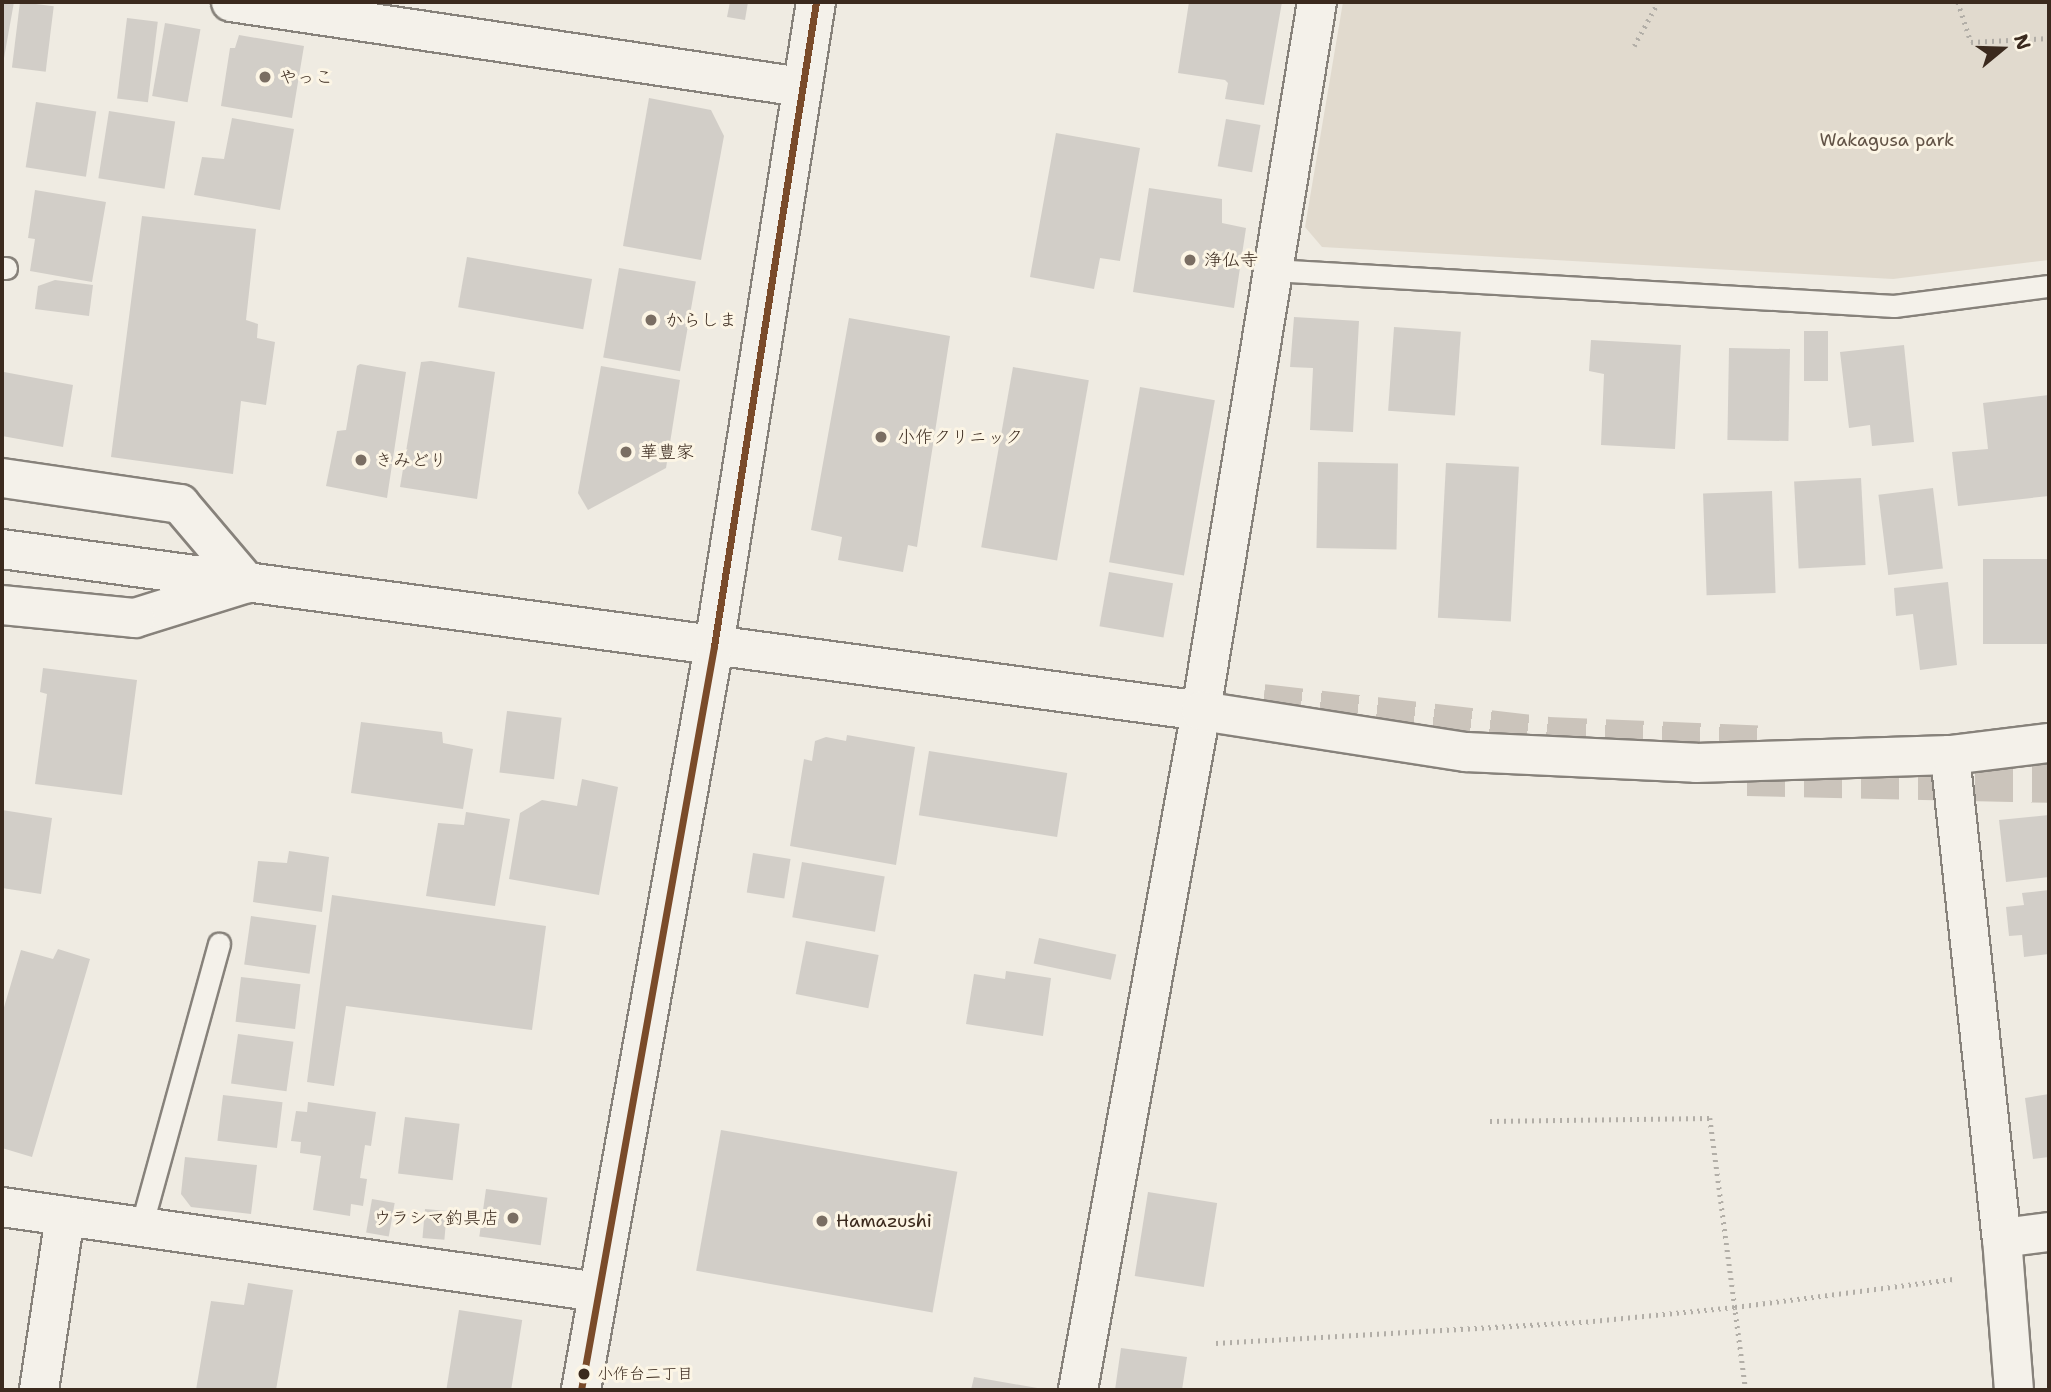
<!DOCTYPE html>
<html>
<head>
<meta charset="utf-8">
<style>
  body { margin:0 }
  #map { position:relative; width:2051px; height:1392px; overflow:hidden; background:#efebe2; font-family:"Shantell Sans","Klee One",sans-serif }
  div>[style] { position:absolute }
  .green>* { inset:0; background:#e1dace }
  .building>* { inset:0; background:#d2cec8; transform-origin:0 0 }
  .highway-tunnel>* { height:38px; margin-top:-19px; transform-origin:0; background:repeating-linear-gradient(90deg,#cbc4bb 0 38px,transparent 0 57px) }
  .path>* { height:4.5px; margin-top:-2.25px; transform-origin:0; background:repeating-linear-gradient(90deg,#b2aea7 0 2px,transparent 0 7px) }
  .roads { filter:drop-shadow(2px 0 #87827b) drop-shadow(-2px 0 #87827b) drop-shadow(0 2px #87827b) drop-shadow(0 -2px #87827b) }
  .lane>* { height:21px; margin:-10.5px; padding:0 10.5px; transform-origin:10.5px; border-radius:10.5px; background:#f4f1ea }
  .street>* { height:38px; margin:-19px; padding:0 19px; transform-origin:19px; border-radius:19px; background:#f4f1ea }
  .secondary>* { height:38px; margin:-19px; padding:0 19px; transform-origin:19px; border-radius:19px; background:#f4f1ea }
  .bus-1>* { height:7px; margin:-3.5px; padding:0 3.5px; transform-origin:3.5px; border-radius:3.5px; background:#7a4b2a }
  .dots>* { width:19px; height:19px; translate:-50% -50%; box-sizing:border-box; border:4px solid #fcf5e5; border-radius:50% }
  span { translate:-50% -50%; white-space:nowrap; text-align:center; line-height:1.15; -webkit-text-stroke:6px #fcf5e5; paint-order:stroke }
  .bus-label { font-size:16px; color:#3b2a1e }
  .left { translate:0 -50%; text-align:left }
  .poi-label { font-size:18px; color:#3b2a1e }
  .right { translate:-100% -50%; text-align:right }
  .park-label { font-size:18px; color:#625346 }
  .frame { position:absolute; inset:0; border:4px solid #3b2a1e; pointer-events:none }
  .north { position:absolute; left:1967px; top:14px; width:70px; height:70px; -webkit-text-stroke:5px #fcf5e5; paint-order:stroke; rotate:71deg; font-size:19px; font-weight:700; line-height:28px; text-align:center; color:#3b2a1e }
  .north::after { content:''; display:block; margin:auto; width:24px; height:32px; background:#3b2a1e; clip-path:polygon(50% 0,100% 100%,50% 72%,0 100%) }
</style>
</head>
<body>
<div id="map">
  <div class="green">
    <i style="clip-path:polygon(1343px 2px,2049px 2px,2049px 260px,1893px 279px,1322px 247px,1305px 227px)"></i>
  </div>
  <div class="building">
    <i style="clip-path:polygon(2px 2px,14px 2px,4px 58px,2px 58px)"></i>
    <i style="left:20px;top:2px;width:34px;height:66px;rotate:7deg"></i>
    <i style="clip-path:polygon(730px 2px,748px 2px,745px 20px,727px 17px)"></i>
    <i style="clip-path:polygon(1189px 2px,1282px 2px,1264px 105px,1225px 99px,1228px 83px,1225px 80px,1178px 73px)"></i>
    <i style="left:127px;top:18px;width:31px;height:81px;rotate:7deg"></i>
    <i style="left:165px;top:23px;width:36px;height:74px;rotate:10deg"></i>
    <i style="clip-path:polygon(239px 35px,304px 46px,292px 118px,221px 106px,230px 48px,235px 48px)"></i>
    <i style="clip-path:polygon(649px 98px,711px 110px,724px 136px,701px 260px,623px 246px)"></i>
    <i style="left:36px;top:102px;width:61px;height:66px;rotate:9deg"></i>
    <i style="left:109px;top:111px;width:67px;height:68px;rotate:9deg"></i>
    <i style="clip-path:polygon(232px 118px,294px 129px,280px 210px,194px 195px,202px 157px,224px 159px)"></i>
    <i style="left:1226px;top:119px;width:35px;height:48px;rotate:10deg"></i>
    <i style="clip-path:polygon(1056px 133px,1140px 148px,1120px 261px,1100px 258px,1094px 289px,1030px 277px)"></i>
    <i style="clip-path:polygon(1149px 188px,1222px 199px,1222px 223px,1246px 228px,1234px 308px,1133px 292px)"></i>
    <i style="clip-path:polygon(35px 190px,106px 202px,92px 282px,30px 271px,35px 239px,28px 238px)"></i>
    <i style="clip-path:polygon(142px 216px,256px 229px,246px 320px,258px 324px,257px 338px,275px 342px,266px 405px,241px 401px,233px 474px,111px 457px)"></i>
    <i style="left:467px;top:257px;width:127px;height:51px;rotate:10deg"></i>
    <i style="left:619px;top:268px;width:78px;height:91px;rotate:10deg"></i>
    <i style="clip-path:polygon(55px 280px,93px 285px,89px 316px,35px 309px,38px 286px)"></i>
    <i style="clip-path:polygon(1294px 317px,1359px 321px,1353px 432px,1310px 430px,1313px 368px,1290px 367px)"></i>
    <i style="clip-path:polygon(849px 318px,950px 336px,917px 547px,908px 545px,903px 572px,838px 560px,842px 537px,811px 530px)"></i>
    <i style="left:1394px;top:327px;width:67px;height:84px;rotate:4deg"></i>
    <i style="left:1804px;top:331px;width:24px;height:50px"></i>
    <i style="clip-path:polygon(1591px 340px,1681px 345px,1675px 449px,1601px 445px,1604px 374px,1589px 371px)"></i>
    <i style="clip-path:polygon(1904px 345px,1914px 442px,1872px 446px,1870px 425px,1849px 428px,1840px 352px)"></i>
    <i style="left:1729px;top:348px;width:61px;height:92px;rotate:1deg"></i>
    <i style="clip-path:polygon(431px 361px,495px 372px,477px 499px,400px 487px,421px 362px)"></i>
    <i style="clip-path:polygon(360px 364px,406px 372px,387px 498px,326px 486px,337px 431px,346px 430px,357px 366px)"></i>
    <i style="clip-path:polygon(601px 366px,680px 380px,666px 468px,588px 510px,578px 493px)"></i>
    <i style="left:1013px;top:367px;width:77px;height:183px;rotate:10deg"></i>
    <i style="clip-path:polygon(4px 372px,73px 385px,63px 447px,2px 436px)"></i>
    <i style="left:1140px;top:387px;width:76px;height:178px;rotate:10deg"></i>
    <i style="clip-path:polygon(2049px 395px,2049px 496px,1958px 506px,1952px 452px,1988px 449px,1983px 403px)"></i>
    <i style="left:1318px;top:462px;width:80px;height:86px;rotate:1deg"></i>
    <i style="left:1446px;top:463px;width:73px;height:155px;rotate:3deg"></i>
    <i style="left:1861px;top:478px;width:87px;height:67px;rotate:87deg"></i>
    <i style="left:1933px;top:488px;width:81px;height:55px;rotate:83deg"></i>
    <i style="left:1772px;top:491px;width:102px;height:69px;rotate:88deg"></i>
    <i style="left:2049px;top:559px;width:85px;height:66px;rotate:90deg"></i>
    <i style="left:1109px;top:572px;width:65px;height:55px;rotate:10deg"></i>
    <i style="clip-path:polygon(1948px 582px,1957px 665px,1920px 670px,1913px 614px,1896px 616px,1894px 588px)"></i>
    <i style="clip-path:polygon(43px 668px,137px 680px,122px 795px,35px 784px,47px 694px,40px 692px)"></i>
    <i style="left:507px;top:711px;width:55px;height:62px;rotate:7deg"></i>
    <i style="clip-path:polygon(361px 722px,442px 732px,443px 743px,473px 749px,463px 809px,351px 793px)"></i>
    <i style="clip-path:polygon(847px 735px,915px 747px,896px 865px,790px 846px,804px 759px,812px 761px,815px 741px,826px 737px,846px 741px)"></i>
    <i style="left:929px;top:751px;width:140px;height:65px;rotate:9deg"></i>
    <i style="clip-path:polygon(582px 779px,618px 787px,599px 895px,509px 879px,520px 813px,542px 800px,577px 806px)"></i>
    <i style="clip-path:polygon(2px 810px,52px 818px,41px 894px,2px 888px)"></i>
    <i style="clip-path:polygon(466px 812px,510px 819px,495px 906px,426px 896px,438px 823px,464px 825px)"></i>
    <i style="clip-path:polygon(2049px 815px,2049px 877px,2006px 882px,1999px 820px)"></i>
    <i style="clip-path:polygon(289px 851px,329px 857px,322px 912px,253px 902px,258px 861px,287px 863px)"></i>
    <i style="left:753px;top:853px;width:38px;height:40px;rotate:9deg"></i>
    <i style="left:802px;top:862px;width:84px;height:56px;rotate:10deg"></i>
    <i style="clip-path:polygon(2049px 890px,2049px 954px,2024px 957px,2022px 935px,2009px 936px,2006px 907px,2024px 905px,2022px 893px)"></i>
    <i style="clip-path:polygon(332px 895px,546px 926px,532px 1030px,346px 1006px,334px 1086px,307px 1082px)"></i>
    <i style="left:251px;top:916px;width:66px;height:49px;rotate:8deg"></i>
    <i style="left:1039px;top:938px;width:79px;height:26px;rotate:12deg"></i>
    <i style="left:806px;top:941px;width:74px;height:54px;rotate:11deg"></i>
    <i style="clip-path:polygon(58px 949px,90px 959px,32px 1157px,2px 1148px,2px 1014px,21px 950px,53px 959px)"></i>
    <i style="clip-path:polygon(1006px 971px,1051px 978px,1043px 1036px,966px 1024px,974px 974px,1005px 979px)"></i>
    <i style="left:241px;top:977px;width:60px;height:45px;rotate:7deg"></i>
    <i style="left:238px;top:1034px;width:56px;height:50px;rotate:8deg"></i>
    <i style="clip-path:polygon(2049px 1094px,2049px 1157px,2033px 1159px,2025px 1098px)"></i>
    <i style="left:223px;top:1095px;width:60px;height:46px;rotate:7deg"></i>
    <i style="clip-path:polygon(308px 1102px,376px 1112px,371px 1146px,365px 1145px,360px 1178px,367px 1179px,363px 1206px,351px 1204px,350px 1216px,313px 1210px,321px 1156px,300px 1153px,301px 1142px,291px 1141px,296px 1111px,307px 1112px)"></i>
    <i style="left:405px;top:1117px;width:55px;height:57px;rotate:7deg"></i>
    <i style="left:721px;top:1130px;width:240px;height:143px;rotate:10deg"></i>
    <i style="clip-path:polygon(185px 1157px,257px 1165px,251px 1214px,191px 1207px,181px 1194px)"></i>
    <i style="left:486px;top:1189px;width:62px;height:48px;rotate:8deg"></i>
    <i style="left:1148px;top:1192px;width:70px;height:85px;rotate:9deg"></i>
    <i style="left:372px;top:1199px;width:23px;height:34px;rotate:10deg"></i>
    <i style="left:425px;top:1209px;width:22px;height:29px;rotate:5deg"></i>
    <i style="clip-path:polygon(248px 1283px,293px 1290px,276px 1390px,196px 1390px,211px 1301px,244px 1305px)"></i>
    <i style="left:459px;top:1310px;width:64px;height:79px;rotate:9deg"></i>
    <i style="clip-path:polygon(1121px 1348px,1187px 1357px,1182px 1390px,1115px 1390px)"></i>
    <i style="clip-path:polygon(974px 1377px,1043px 1389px,1043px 1390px,971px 1390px)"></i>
  </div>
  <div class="highway-tunnel">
    <i style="left:1263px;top:703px;width:287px;rotate:6.6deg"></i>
    <i style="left:1548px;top:736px;width:223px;rotate:2.3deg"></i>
    <i style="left:1747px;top:777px;width:302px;rotate:1.3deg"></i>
  </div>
  <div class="path">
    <i style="left:1958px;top:2px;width:42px;rotate:72deg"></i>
    <i style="left:1971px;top:42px;width:78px;rotate:-2.9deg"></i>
    <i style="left:1634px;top:46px;width:50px;rotate:-61.4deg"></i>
    <i style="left:1490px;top:1121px;width:220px;rotate:-0.8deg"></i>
    <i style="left:1710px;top:1118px;width:274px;rotate:82.5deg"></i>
    <i style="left:1216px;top:1343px;width:378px;rotate:-3.3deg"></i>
    <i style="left:1593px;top:1321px;width:143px;rotate:-5.6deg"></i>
    <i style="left:1735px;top:1307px;width:222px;rotate:-7.3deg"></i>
  </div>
  <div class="roads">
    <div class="lane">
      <i style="left:2px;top:268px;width:4px"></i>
      <i style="left:1272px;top:270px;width:623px;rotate:3.31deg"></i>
      <i style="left:1894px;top:306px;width:156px;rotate:-7.4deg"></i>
      <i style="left:141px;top:1227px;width:294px;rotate:-74.6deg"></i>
    </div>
    <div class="street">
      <i style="left:231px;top:2px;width:576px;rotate:8.48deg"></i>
      <i style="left:2px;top:478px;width:180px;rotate:8.3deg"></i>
      <i style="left:180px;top:504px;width:104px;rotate:49.7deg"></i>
      <i style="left:247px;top:583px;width:117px;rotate:162.6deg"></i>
      <i style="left:135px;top:618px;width:134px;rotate:-174.4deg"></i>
      <i style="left:1950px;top:755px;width:486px;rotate:83.9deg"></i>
      <i style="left:2002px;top:1238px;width:152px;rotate:85.5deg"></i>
      <i style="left:2px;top:1207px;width:602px;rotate:8.12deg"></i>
      <i style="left:2002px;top:1238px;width:47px;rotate:-7.3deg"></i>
      <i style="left:39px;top:1390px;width:176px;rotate:-81.5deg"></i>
      <i style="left:1078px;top:1390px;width:690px;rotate:-79.73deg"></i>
      <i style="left:1201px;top:711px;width:718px;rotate:-80.71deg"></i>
    </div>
    <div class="secondary">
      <i style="left:2px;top:549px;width:1210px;rotate:7.69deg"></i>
      <i style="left:1201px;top:711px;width:268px;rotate:8.8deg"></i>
      <i style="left:1466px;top:752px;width:230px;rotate:2.7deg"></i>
      <i style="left:1696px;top:763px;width:254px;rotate:-1.8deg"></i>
      <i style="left:1950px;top:755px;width:100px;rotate:-6.9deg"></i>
      <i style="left:581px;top:1390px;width:756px;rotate:-79.86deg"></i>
      <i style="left:714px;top:646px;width:652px;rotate:-81deg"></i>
    </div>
  </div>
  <div class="bus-1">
    <i style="left:581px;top:1390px;width:756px;rotate:-79.86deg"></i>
    <i style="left:714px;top:646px;width:652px;rotate:-81deg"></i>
  </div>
  <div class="dots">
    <i style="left:265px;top:77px;background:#7a6e63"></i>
    <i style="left:1190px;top:260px;background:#7a6e63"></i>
    <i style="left:651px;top:320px;background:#7a6e63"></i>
    <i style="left:881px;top:437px;background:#7a6e63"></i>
    <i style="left:626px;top:452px;background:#7a6e63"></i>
    <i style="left:361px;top:460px;background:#7a6e63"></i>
    <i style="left:513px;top:1218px;background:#7a6e63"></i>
    <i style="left:822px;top:1221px;background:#7a6e63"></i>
    <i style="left:584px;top:1374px;background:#3b2a1e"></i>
  </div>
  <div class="bus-label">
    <span class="left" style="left:597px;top:1374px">小作台二丁目</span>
  </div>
  <div class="poi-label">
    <span class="left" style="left:279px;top:77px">やっこ</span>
    <span class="left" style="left:1204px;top:260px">浄仏寺</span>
    <span class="left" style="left:665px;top:320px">からしま</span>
    <span class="left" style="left:897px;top:437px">小作クリニック</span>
    <span class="left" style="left:640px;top:452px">華豊家</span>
    <span class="left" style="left:375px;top:460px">きみどり</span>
    <span class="right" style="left:499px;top:1218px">ウラシマ釣具店</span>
    <span class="left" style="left:836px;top:1221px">Hamazushi</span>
  </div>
  <div class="park-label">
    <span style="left:1887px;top:140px">Wakagusa park</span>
  </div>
  <div class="frame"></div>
  <div class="north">N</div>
</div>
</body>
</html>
